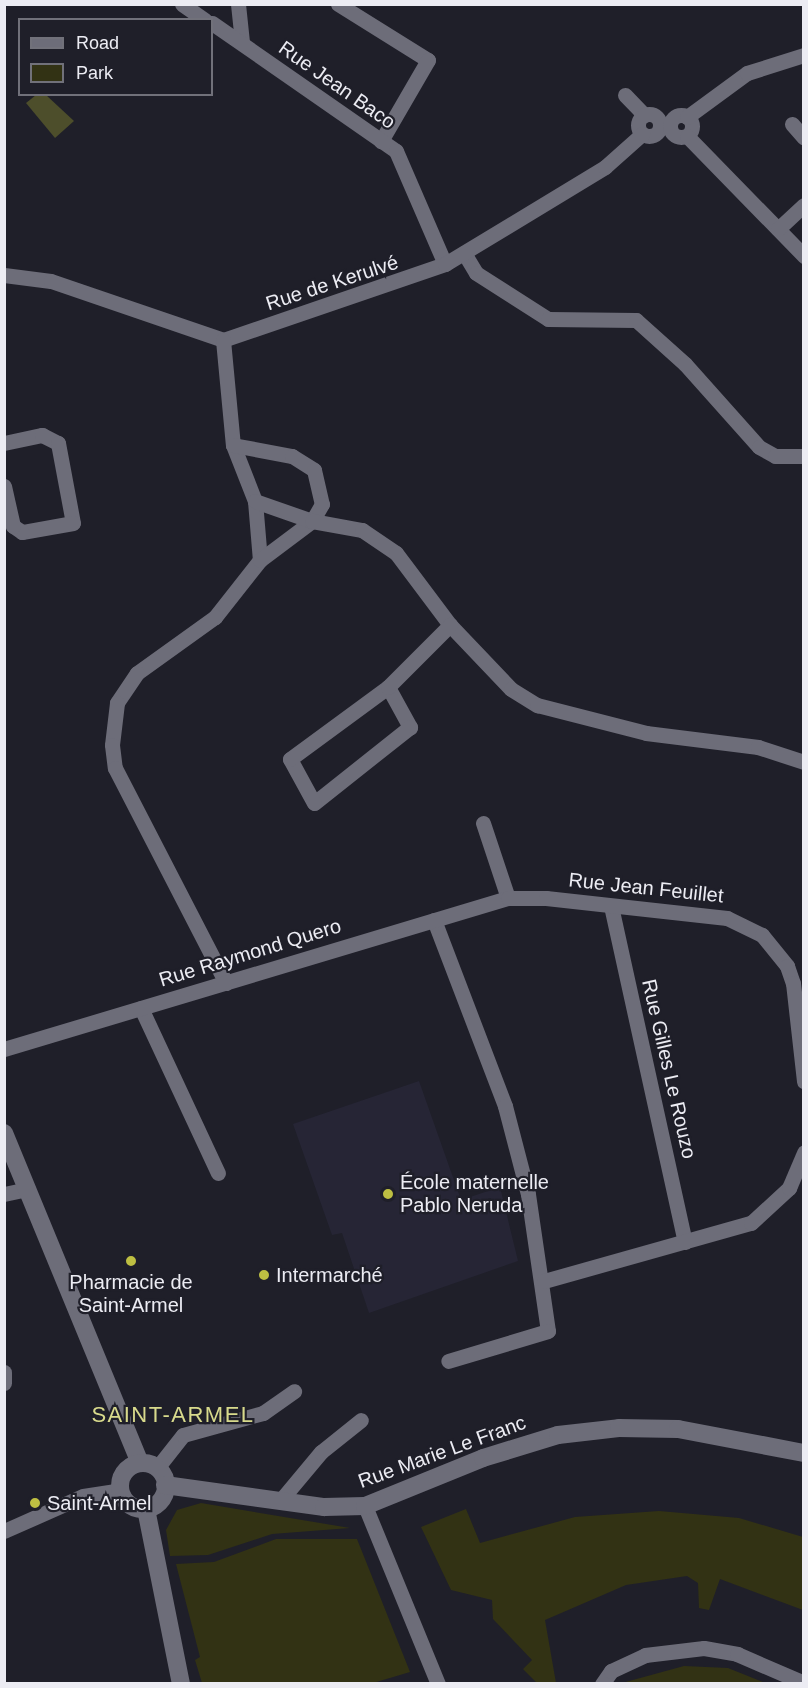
<!DOCTYPE html>
<html>
<head>
<meta charset="utf-8">
<style>
  body { margin:0 }
  #map { position:relative; width:808px; height:1688px; overflow:hidden; background:#1f1f29; font-family:Arial,sans-serif }
  div>[style] { position:absolute }
  .built>* { inset:0; background:#262535 }
  .green>* { inset:0; background:#323214 }
  .water>* { inset:0; background:#4d4e2b }
  .minor>* { height:15px; margin:-7.5px; padding:0 7.5px; transform-origin:7.5px; border-radius:7.5px; background:#6d6d79 }
  .minor>.ring { margin:-7.5px; padding:0; box-sizing:content-box; background:none; border:15px solid #6d6d79; border-radius:50% }
  .tertiary>* { height:18px; margin:-9px; padding:0 9px; transform-origin:9px; border-radius:9px; background:#6d6d79 }
  .tertiary>.ring { margin:-9px; padding:0; box-sizing:content-box; background:none; border:18px solid #6d6d79; border-radius:50% }
  .dots>* { width:16px; height:16px; translate:-50% -50%; box-sizing:border-box; border:3px solid #1f1f29; border-radius:50% }
  span { translate:-50% -50%; white-space:nowrap; text-align:center; line-height:1.15; -webkit-text-stroke:4.5px #1f1f29; paint-order:stroke }
  .street-label { font-size:20px; color:#ececf3 }
  .poi-label { font-size:20px; color:#ececf3 }
  .left { translate:0 -50%; text-align:left }
  .quarter-label { font-size:22px; color:#d8da8c; letter-spacing:1.5px }
  .frame { position:absolute; inset:0; border:6px solid #ececf3; pointer-events:none }
  .legend { position:absolute; left:18px; top:18px; width:195px; height:78px; box-sizing:border-box; background:#1f1f29; border:2px solid #71717a; margin:0; padding:8px 10px; list-style:none; font-size:18px; color:#ececf3 }
  .legend li { display:flex; align-items:center; gap:12px; height:30px }
  .legend b { width:30px; border:2px solid #71717a }
</style>
</head>
<body>
<div id="map">
  <div class="built">
    <i style="clip-path:polygon(419px 1081px,461px 1200px,500px 1187px,518px 1261px,369px 1313px,342px 1233px,332px 1235px,293px 1124px)"></i>
  </div>
  <div class="green">
    <i style="clip-path:polygon(201px 1503px,350px 1528px,272px 1534px,208px 1555px,170px 1556px,166px 1530px,177px 1510px)"></i>
    <i style="clip-path:polygon(466px 1509px,480px 1543px,575px 1517px,659px 1511px,739px 1518px,803px 1537px,803px 1610px,720px 1579px,709px 1610px,699px 1608px,698px 1583px,687px 1576px,626px 1585px,545px 1620px,556px 1683px,537px 1683px,523px 1669px,532px 1660px,493px 1619px,492px 1600px,451px 1590px,421px 1527px)"></i>
    <i style="clip-path:polygon(276px 1539px,357px 1539px,410px 1672px,373px 1683px,202px 1683px,195px 1660px,200px 1657px,176px 1564px,214px 1562px)"></i>
    <i style="clip-path:polygon(684px 1666px,728px 1668px,765px 1683px,622px 1683px)"></i>
  </div>
  <div class="water">
    <i style="clip-path:polygon(36px 95px,46px 95px,74px 121px,55px 138px,26px 103px)"></i>
  </div>
  <div class="minor">
    <i style="left:182px;top:4px;width:28px;rotate:35deg"></i>
    <i style="left:238px;top:4px;width:39px;rotate:84deg"></i>
    <i style="left:338px;top:4px;width:106px;rotate:31.9deg"></i>
    <i style="left:428px;top:60px;width:94px;rotate:120.1deg"></i>
    <i style="left:212px;top:23px;width:224px;rotate:34.8deg"></i>
    <i style="left:396px;top:151px;width:123px;rotate:66.6deg"></i>
    <i style="left:625px;top:95px;width:28px;rotate:46deg"></i>
    <i class="ring" style="left:638px;top:114px;width:7px;height:7px"></i>
    <i class="ring" style="left:670px;top:115px;width:7px;height:7px"></i>
    <i style="left:687px;top:117px;width:74px;rotate:-36.3deg"></i>
    <i style="left:747px;top:73px;width:60px;rotate:-17.5deg"></i>
    <i style="left:792px;top:124px;width:18px;rotate:49deg"></i>
    <i style="left:687px;top:136px;width:168px;rotate:45.7deg"></i>
    <i style="left:778px;top:229px;width:35px;rotate:-43deg"></i>
    <i style="left:464px;top:253px;width:23px;rotate:59deg"></i>
    <i style="left:476px;top:273px;width:85px;rotate:32.6deg"></i>
    <i style="left:548px;top:319px;width:88px;rotate:0.7deg"></i>
    <i style="left:636px;top:320px;width:66px;rotate:41.9deg"></i>
    <i style="left:685px;top:364px;width:111px;rotate:48.3deg"></i>
    <i style="left:759px;top:447px;width:18px;rotate:29deg"></i>
    <i style="left:775px;top:456px;width:29px"></i>
    <i style="left:4px;top:275px;width:47px;rotate:7.3deg"></i>
    <i style="left:51px;top:281px;width:182px;rotate:18.9deg"></i>
    <i style="left:223px;top:340px;width:235px;rotate:-18.9deg"></i>
    <i style="left:445px;top:264px;width:187px;rotate:-31.2deg"></i>
    <i style="left:605px;top:167px;width:50px;rotate:-41.7deg"></i>
    <i style="left:223px;top:340px;width:105px;rotate:84.6deg"></i>
    <i style="left:233px;top:445px;width:60px;rotate:68.6deg"></i>
    <i style="left:255px;top:501px;width:59px;rotate:85.2deg"></i>
    <i style="left:260px;top:560px;width:73px;rotate:128.3deg"></i>
    <i style="left:215px;top:617px;width:96px;rotate:144.3deg"></i>
    <i style="left:137px;top:673px;width:36px;rotate:124deg"></i>
    <i style="left:117px;top:703px;width:42px;rotate:96.8deg"></i>
    <i style="left:112px;top:745px;width:23px;rotate:83deg"></i>
    <i style="left:115px;top:768px;width:242px;rotate:62.7deg"></i>
    <i style="left:4px;top:443px;width:39px;rotate:-12deg"></i>
    <i style="left:42px;top:435px;width:18px;rotate:27deg"></i>
    <i style="left:58px;top:443px;width:81px;rotate:79.4deg"></i>
    <i style="left:73px;top:523px;width:52px;rotate:170deg"></i>
    <i style="left:22px;top:532px;width:11px;rotate:-146deg"></i>
    <i style="left:13px;top:526px;width:41px;rotate:-102.7deg"></i>
    <i style="left:233px;top:445px;width:60px;rotate:10.6deg"></i>
    <i style="left:292px;top:456px;width:26px;rotate:32deg"></i>
    <i style="left:314px;top:470px;width:35px;rotate:77deg"></i>
    <i style="left:322px;top:504px;width:20px;rotate:120deg"></i>
    <i style="left:312px;top:521px;width:65px;rotate:143.1deg"></i>
    <i style="left:255px;top:501px;width:60px;rotate:19.3deg"></i>
    <i style="left:312px;top:521px;width:51px;rotate:10.2deg"></i>
    <i style="left:362px;top:530px;width:41px;rotate:34.1deg"></i>
    <i style="left:396px;top:553px;width:90px;rotate:53.1deg"></i>
    <i style="left:450px;top:625px;width:88px;rotate:46.4deg"></i>
    <i style="left:511px;top:689px;width:31px;rotate:32deg"></i>
    <i style="left:537px;top:705px;width:113px;rotate:14.4deg"></i>
    <i style="left:646px;top:733px;width:113px;rotate:7.1deg"></i>
    <i style="left:758px;top:747px;width:48px;rotate:18.1deg"></i>
    <i style="left:388px;top:687px;width:46px;rotate:61.2deg"></i>
    <i style="left:410px;top:727px;width:122px;rotate:141.6deg"></i>
    <i style="left:314px;top:803px;width:50px;rotate:-118.6deg"></i>
    <i style="left:290px;top:759px;width:122px;rotate:-36.3deg"></i>
    <i style="left:388px;top:687px;width:88px;rotate:-45deg"></i>
    <i style="left:483px;top:823px;width:79px;rotate:71.6deg"></i>
    <i style="left:611px;top:906px;width:344px;rotate:77.6deg"></i>
    <i style="left:434px;top:920px;width:199px;rotate:69.1deg"></i>
    <i style="left:505px;top:1106px;width:91px;rotate:75.4deg"></i>
    <i style="left:528px;top:1194px;width:138px;rotate:81.7deg"></i>
    <i style="left:548px;top:1331px;width:104px;rotate:163.3deg"></i>
    <i style="left:141px;top:1008px;width:182px;rotate:65deg"></i>
    <i style="left:4px;top:1049px;width:526px;rotate:-16.68deg"></i>
    <i style="left:508px;top:898px;width:38px"></i>
    <i style="left:546px;top:898px;width:182px;rotate:6.3deg"></i>
    <i style="left:727px;top:918px;width:39px;rotate:26deg"></i>
    <i style="left:762px;top:935px;width:40px;rotate:51deg"></i>
    <i style="left:787px;top:966px;width:18px;rotate:71deg"></i>
    <i style="left:793px;top:983px;width:99px;rotate:83.6deg"></i>
    <i style="left:4px;top:1194px;width:24px;rotate:-12deg"></i>
    <i style="left:544px;top:1281px;width:215px;rotate:-15.7deg"></i>
    <i style="left:751px;top:1223px;width:52px;rotate:-42.6deg"></i>
    <i style="left:789px;top:1188px;width:39px;rotate:-67deg"></i>
    <i style="left:4px;top:1372px;width:11px;rotate:90deg"></i>
    <i style="left:157px;top:1468px;width:42px;rotate:-51.8deg"></i>
    <i style="left:183px;top:1435px;width:83px;rotate:-15.4deg"></i>
    <i style="left:263px;top:1413px;width:38px;rotate:-35deg"></i>
    <i style="left:280px;top:1501px;width:64px;rotate:-50.1deg"></i>
    <i style="left:321px;top:1452px;width:51px;rotate:-38.7deg"></i>
    <i style="left:365px;top:1506px;width:192px;rotate:67.7deg"></i>
    <i style="left:4px;top:1531px;width:86px;rotate:-23.9deg"></i>
    <i style="left:83px;top:1496px;width:38px;rotate:-9deg"></i>
    <i style="left:602px;top:1684px;width:16px;rotate:-55deg"></i>
    <i style="left:611px;top:1671px;width:38px;rotate:-25deg"></i>
    <i style="left:645px;top:1655px;width:59px;rotate:-6.8deg"></i>
    <i style="left:704px;top:1648px;width:34px;rotate:10deg"></i>
    <i style="left:737px;top:1654px;width:73px;rotate:23.4deg"></i>
  </div>
  <div class="tertiary">
    <i style="left:4px;top:1133px;width:357px;rotate:67.6deg"></i>
    <i class="ring" style="left:120px;top:1463px;width:28px;height:28px"></i>
    <i style="left:165px;top:1485px;width:161px;rotate:7.9deg"></i>
    <i style="left:324px;top:1507px;width:41px;rotate:-1.4deg"></i>
    <i style="left:365px;top:1506px;width:127px;rotate:-22.1deg"></i>
    <i style="left:483px;top:1458px;width:78px;rotate:-17deg"></i>
    <i style="left:558px;top:1435px;width:61px;rotate:-6.5deg"></i>
    <i style="left:619px;top:1428px;width:59px;rotate:1deg"></i>
    <i style="left:678px;top:1429px;width:128px;rotate:10.8deg"></i>
    <i style="left:146px;top:1509px;width:178px;rotate:78.7deg"></i>
  </div>
  <div class="dots">
    <i style="left:388px;top:1194px;background:#bebf42"></i>
    <i style="left:131px;top:1261px;background:#bebf42"></i>
    <i style="left:264px;top:1275px;background:#bebf42"></i>
    <i style="left:35px;top:1503px;background:#bebf42"></i>
  </div>
  <div class="street-label">
    <span style="left:337px;top:85px;rotate:35deg">Rue Jean Baco</span>
    <span style="left:332px;top:283px;rotate:-18deg">Rue de Kerulvé</span>
    <span style="left:646px;top:888px;rotate:6deg">Rue Jean Feuillet</span>
    <span style="left:250px;top:953px;rotate:-17deg">Rue Raymond Quero</span>
    <span style="left:669px;top:1069px;rotate:77deg">Rue Gilles Le Rouzo</span>
    <span style="left:442px;top:1452px;rotate:-20deg">Rue Marie Le Franc</span>
  </div>
  <div class="poi-label">
    <span class="left" style="left:400px;top:1194px">École maternelle<br>Pablo Neruda</span>
    <span class="left" style="left:276px;top:1275px">Intermarché</span>
    <span style="left:131px;top:1294px">Pharmacie de<br>Saint-Armel</span>
    <span class="left" style="left:47px;top:1503px">Saint-Armel</span>
  </div>
  <div class="quarter-label">
    <span style="left:173px;top:1415px">SAINT-ARMEL</span>
  </div>
  <div class="frame"></div>
  <ul class="legend">
  <li><b style="height:8px;background:#6d6d79"></b>Road</li>
  <li><b style="height:16px;background:#323214"></b>Park</li>
  </ul>
</div>
</body>
</html>
